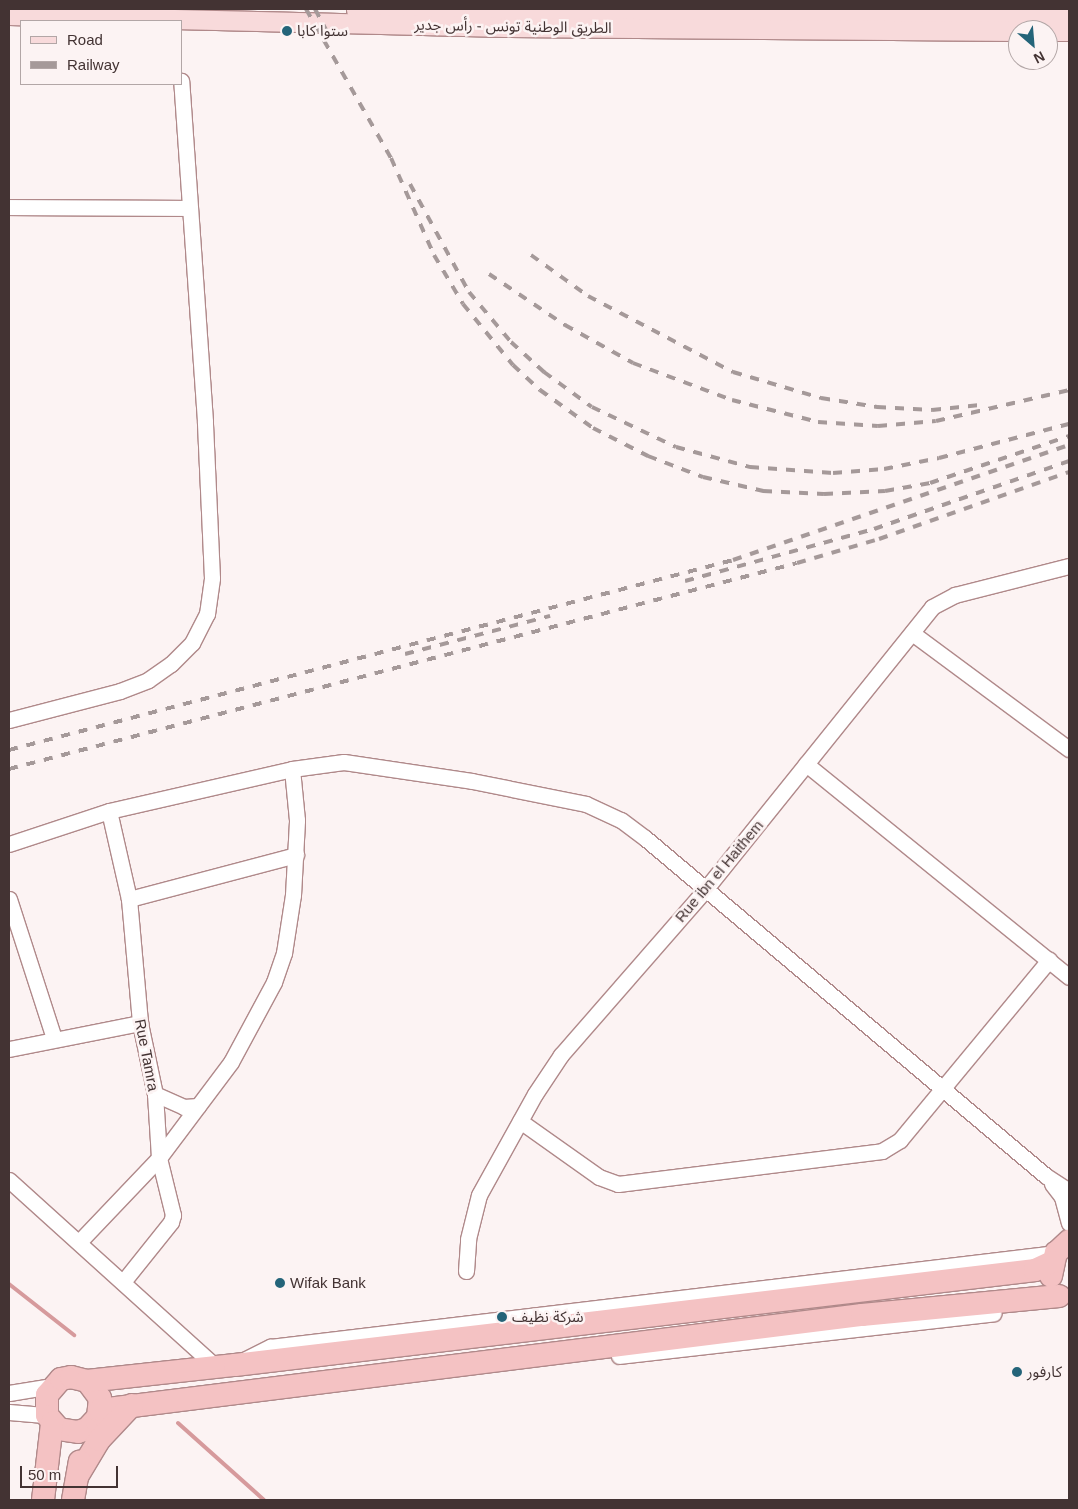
<!DOCTYPE html>
<html>
<head>
<meta charset="utf-8">
<style>
  body { margin:0 }
  #map { position:relative; width:1078px; height:1509px; overflow:hidden; background:#fcf3f3; font-family:Helvetica,"Noto Sans Arabic",sans-serif }
  div>[style] { position:absolute }
  .stream>* { height:4px; margin:-2px; padding:0 2px; transform-origin:2px; border-radius:2px; background:#d69a9c }
  .roads { filter:drop-shadow(1px 0 #b0898a) drop-shadow(-1px 0 #b0898a) drop-shadow(0 1px #b0898a) drop-shadow(0 -1px #b0898a) }
  .minor>* { height:15px; margin:-7.5px; padding:0 7.5px; transform-origin:7.5px; border-radius:7.5px; background:#fff }
  .major>* { height:19px; margin:-9.5px; padding:0 9.5px; transform-origin:9.5px; border-radius:9.5px; background:#f8dadb }
  .highway>* { height:22px; margin:-11px; padding:0 11px; transform-origin:11px; border-radius:11px; background:#f4c2c3 }
  .rail>* { height:4px; margin-top:-2px; transform-origin:0; background:repeating-linear-gradient(90deg,#a59999 0 9px,transparent 0 18px) }
  .dots>* { width:14px; height:14px; translate:-50% -50%; box-sizing:border-box; border:2px solid #fcf3f3; border-radius:50% }
  span { translate:-50% -50%; white-space:nowrap; text-align:center; line-height:1.15; -webkit-text-stroke:5px #fcf3f3; paint-order:stroke }
  .street-label { font-size:15px; color:#433333 }
  .poi-label { font-size:15px; color:#433333 }
  .left { translate:0 -50%; text-align:left }
  .frame { position:absolute; inset:0; border:10px solid #433333; pointer-events:none }
  .legend { position:absolute; left:20px; top:20px; width:162px; height:65px; box-sizing:border-box; background:#fcf3f3; border:1px solid #b2a6a6; margin:0; padding:6px 9px; list-style:none; font-size:15px; color:#433333 }
  .legend li { display:flex; align-items:center; gap:10px; height:25px }
  .legend b { width:25px; border:1px solid #b2a6a6 }
  .north { position:absolute; left:1008px; top:20px; width:50px; height:50px; box-sizing:border-box; background:#fcf3f3; border:1px solid #b2a6a6; border-radius:50%; rotate:153deg; font-size:14px; font-weight:700; line-height:20px; text-align:center; color:#433333 }
  .north::after { content:''; display:block; margin:auto; width:18px; height:22px; background:#246479; clip-path:polygon(50% 0,100% 100%,50% 72%,0 100%) }
  .scale { position:absolute; left:20px; top:1466px; width:98px; height:22px; box-sizing:border-box; border:2px solid #433333; border-top:0; padding-left:6px; font-size:15px; line-height:18px; white-space:nowrap; color:#433333; -webkit-text-stroke:4px #fcf3f3; paint-order:stroke }
</style>
</head>
<body>
<div id="map">
  <div class="stream">
    <i style="left:9px;top:1284px;width:83px;rotate:38.1deg"></i>
    <i style="left:178px;top:1423px;width:115px;rotate:41.8deg"></i>
  </div>
  <div class="roads">
    <div class="minor">
      <i style="left:9px;top:207px;width:179px;rotate:0.3deg"></i>
      <i style="left:912px;top:633px;width:195px;rotate:36.5deg"></i>
      <i style="left:9px;top:720px;width:115px;rotate:-14.6deg"></i>
      <i style="left:120px;top:691px;width:30px;rotate:-21deg"></i>
      <i style="left:148px;top:680px;width:28px;rotate:-35deg"></i>
      <i style="left:171px;top:664px;width:30px;rotate:-45deg"></i>
      <i style="left:192px;top:643px;width:33px;rotate:-63deg"></i>
      <i style="left:207px;top:614px;width:36px;rotate:-82deg"></i>
      <i style="left:212px;top:578px;width:157px;rotate:-92.6deg"></i>
      <i style="left:205px;top:421px;width:341px;rotate:-94deg"></i>
      <i style="left:806px;top:764px;width:338px;rotate:39deg"></i>
      <i style="left:109px;top:811px;width:90px;rotate:77.2deg"></i>
      <i style="left:129px;top:899px;width:124px;rotate:84.9deg"></i>
      <i style="left:140px;top:1023px;width:73px;rotate:78.1deg"></i>
      <i style="left:155px;top:1094px;width:64px;rotate:86.4deg"></i>
      <i style="left:159px;top:1158px;width:59px;rotate:76.2deg"></i>
      <i style="left:173px;top:1215px;width:7px;rotate:106deg"></i>
      <i style="left:171px;top:1222px;width:77px;rotate:128.7deg"></i>
      <i style="left:9px;top:844px;width:105px;rotate:-18.3deg"></i>
      <i style="left:109px;top:811px;width:188px;rotate:-12.9deg"></i>
      <i style="left:292px;top:769px;width:52px;rotate:-7.7deg"></i>
      <i style="left:344px;top:762px;width:129px;rotate:8.4deg"></i>
      <i style="left:472px;top:781px;width:116px;rotate:11.4deg"></i>
      <i style="left:586px;top:804px;width:38px;rotate:25deg"></i>
      <i style="left:621px;top:820px;width:30px;rotate:37deg"></i>
      <i style="left:645px;top:838px;width:524px;rotate:40.13deg"></i>
      <i style="left:1046px;top:1176px;width:27px;rotate:33deg"></i>
      <i style="left:9px;top:899px;width:146px;rotate:72.1deg"></i>
      <i style="left:129px;top:899px;width:173px;rotate:-14.8deg"></i>
      <i style="left:9px;top:1049px;width:134px;rotate:-11.2deg"></i>
      <i style="left:155px;top:1094px;width:32px;rotate:24deg"></i>
      <i style="left:184px;top:1107px;width:14px;rotate:-4deg"></i>
      <i style="left:520px;top:1121px;width:97px;rotate:35.3deg"></i>
      <i style="left:599px;top:1177px;width:20px;rotate:20deg"></i>
      <i style="left:618px;top:1184px;width:266px;rotate:-7.1deg"></i>
      <i style="left:882px;top:1151px;width:21px;rotate:-31deg"></i>
      <i style="left:900px;top:1140px;width:234px;rotate:-50.4deg"></i>
      <i style="left:9px;top:1180px;width:279px;rotate:42.1deg"></i>
      <i style="left:1052px;top:1184px;width:16px;rotate:52deg"></i>
      <i style="left:1062px;top:1197px;width:27px;rotate:75deg"></i>
      <i style="left:79px;top:1242px;width:116px;rotate:-46.4deg"></i>
      <i style="left:159px;top:1158px;width:120px;rotate:-53.1deg"></i>
      <i style="left:231px;top:1062px;width:91px;rotate:-61.7deg"></i>
      <i style="left:274px;top:982px;width:31px;rotate:-71deg"></i>
      <i style="left:284px;top:953px;width:59px;rotate:-81.2deg"></i>
      <i style="left:293px;top:895px;width:75px;rotate:-86.9deg"></i>
      <i style="left:297px;top:820px;width:51px;rotate:-95.6deg"></i>
      <i style="left:466px;top:1271px;width:32px;rotate:-86deg"></i>
      <i style="left:468px;top:1239px;width:45px;rotate:-76deg"></i>
      <i style="left:479px;top:1195px;width:115px;rotate:-61deg"></i>
      <i style="left:535px;top:1094px;width:47px;rotate:-56.3deg"></i>
      <i style="left:561px;top:1055px;width:218px;rotate:-48.9deg"></i>
      <i style="left:704px;top:891px;width:364px;rotate:-51.2deg"></i>
      <i style="left:932px;top:607px;width:26px;rotate:-28deg"></i>
      <i style="left:955px;top:595px;width:118px;rotate:-14.3deg"></i>
      <i style="left:619px;top:1356px;width:377px;rotate:-6.5deg"></i>
      <i style="left:240px;top:1362px;width:34px;rotate:-27deg"></i>
      <i style="left:270px;top:1347px;width:792px;rotate:-6.82deg"></i>
      <i style="left:9px;top:1393px;width:44px;rotate:-9.2deg"></i>
      <i style="left:9px;top:1412px;width:38px;rotate:5deg"></i>
    </div>
    <div class="major">
      <i style="left:356px;top:10px;width:713px;rotate:0.4deg"></i>
      <i style="left:9px;top:15px;width:496px;rotate:1.4deg"></i>
      <i style="left:505px;top:27px;width:513px;rotate:0.45deg"></i>
      <i style="left:1048px;top:31px;width:21px"></i>
    </div>
    <div class="highway">
      <i style="left:1051px;top:1276px;width:24px;rotate:-78deg"></i>
      <i style="left:1056px;top:1253px;width:18px;rotate:-43deg"></i>
      <i style="left:87px;top:1381px;width:21px;rotate:53deg"></i>
      <i style="left:100px;top:1398px;width:19px;rotate:96deg"></i>
      <i style="left:98px;top:1417px;width:16px;rotate:133deg"></i>
      <i style="left:87px;top:1429px;width:9px;rotate:162deg"></i>
      <i style="left:78px;top:1432px;width:19px;rotate:-171deg"></i>
      <i style="left:59px;top:1429px;width:18px;rotate:-131deg"></i>
      <i style="left:47px;top:1415px;width:20px;rotate:-90deg"></i>
      <i style="left:47px;top:1395px;width:21px;rotate:-49deg"></i>
      <i style="left:61px;top:1379px;width:10px;rotate:-11deg"></i>
      <i style="left:71px;top:1377px;width:16px;rotate:14deg"></i>
      <i style="left:87px;top:1381px;width:149px;rotate:-6.2deg"></i>
      <i style="left:235px;top:1365px;width:806px;rotate:-6.77deg"></i>
      <i style="left:1035px;top:1270px;width:19px;rotate:-25deg"></i>
      <i style="left:100px;top:1410px;width:768px;rotate:-7.11deg"></i>
      <i style="left:862px;top:1315px;width:198px;rotate:-5.5deg"></i>
      <i style="left:78px;top:1475px;width:41px;rotate:-59deg"></i>
      <i style="left:99px;top:1440px;width:48px;rotate:-46.7deg"></i>
      <i style="left:43px;top:1500px;width:78px;rotate:-83.3deg"></i>
      <i style="left:73px;top:1500px;width:39px;rotate:-80deg"></i>
    </div>
  </div>
  <div class="rail">
    <i style="left:306px;top:9px;width:172px;rotate:60.3deg"></i>
    <i style="left:391px;top:158px;width:106px;rotate:66.1deg"></i>
    <i style="left:434px;top:255px;width:57px;rotate:59.4deg"></i>
    <i style="left:463px;top:304px;width:79px;rotate:50.7deg"></i>
    <i style="left:513px;top:365px;width:37px;rotate:43deg"></i>
    <i style="left:540px;top:390px;width:65px;rotate:35.6deg"></i>
    <i style="left:593px;top:428px;width:62px;rotate:27deg"></i>
    <i style="left:648px;top:456px;width:59px;rotate:20.9deg"></i>
    <i style="left:703px;top:477px;width:62px;rotate:13.1deg"></i>
    <i style="left:763px;top:491px;width:61px;rotate:2.8deg"></i>
    <i style="left:824px;top:494px;width:61px;rotate:-2.8deg"></i>
    <i style="left:885px;top:491px;width:46px;rotate:-10.1deg"></i>
    <i style="left:930px;top:483px;width:147px;rotate:-18.7deg"></i>
    <i style="left:315px;top:9px;width:27px;rotate:62deg"></i>
    <i style="left:410px;top:184px;width:123px;rotate:61.4deg"></i>
    <i style="left:469px;top:292px;width:65px;rotate:50deg"></i>
    <i style="left:511px;top:342px;width:45px;rotate:42.3deg"></i>
    <i style="left:544px;top:372px;width:59px;rotate:36.1deg"></i>
    <i style="left:592px;top:407px;width:93px;rotate:25.5deg"></i>
    <i style="left:676px;top:447px;width:77px;rotate:15.1deg"></i>
    <i style="left:750px;top:467px;width:83px;rotate:4.1deg"></i>
    <i style="left:833px;top:473px;width:51px;rotate:-4.5deg"></i>
    <i style="left:884px;top:469px;width:56px;rotate:-11.3deg"></i>
    <i style="left:939px;top:458px;width:134px;rotate:-14.7deg"></i>
    <i style="left:531px;top:255px;width:70px;rotate:35.7deg"></i>
    <i style="left:588px;top:296px;width:164px;rotate:27.7deg"></i>
    <i style="left:733px;top:372px;width:92px;rotate:16.5deg"></i>
    <i style="left:821px;top:398px;width:57px;rotate:9.1deg"></i>
    <i style="left:877px;top:407px;width:55px;rotate:3.1deg"></i>
    <i style="left:932px;top:410px;width:48px;rotate:-5.9deg"></i>
    <i style="left:489px;top:274px;width:92px;rotate:33.9deg"></i>
    <i style="left:565px;top:325px;width:78px;rotate:29.2deg"></i>
    <i style="left:633px;top:363px;width:106px;rotate:20.5deg"></i>
    <i style="left:732px;top:400px;width:89px;rotate:14.3deg"></i>
    <i style="left:818px;top:422px;width:60px;rotate:3.8deg"></i>
    <i style="left:878px;top:426px;width:58px;rotate:-4.9deg"></i>
    <i style="left:936px;top:421px;width:137px;rotate:-13.1deg"></i>
    <i style="left:685px;top:581px;width:196px;rotate:-15.4deg"></i>
    <i style="left:874px;top:529px;width:207px;rotate:-19.2deg"></i>
    <i style="left:405px;top:654px;width:150px;rotate:-14.7deg"></i>
    <i style="left:9px;top:750px;width:749px;rotate:-14.7deg"></i>
    <i style="left:733px;top:560px;width:355px;rotate:-18.9deg"></i>
    <i style="left:9px;top:769px;width:814px;rotate:-14.65deg"></i>
    <i style="left:797px;top:563px;width:85px;rotate:-16.3deg"></i>
    <i style="left:879px;top:539px;width:201px;rotate:-19.4deg"></i>
  </div>
  <div class="dots">
    <i style="left:287px;top:31px;background:#246479"></i>
    <i style="left:280px;top:1283px;background:#246479"></i>
    <i style="left:502px;top:1317px;background:#246479"></i>
    <i style="left:1017px;top:1372px;background:#246479"></i>
  </div>
  <div class="street-label">
    <span style="left:513px;top:26px;rotate:1deg">الطريق الوطنية تونس - رأس جدير</span>
    <span style="left:719px;top:871px;rotate:-50deg">Rue ibn el Haithem</span>
    <span style="left:147px;top:1055px;rotate:79deg">Rue Tamra</span>
  </div>
  <div class="poi-label">
    <span class="left" style="left:297px;top:31px">ستوا كابا</span>
    <span class="left" style="left:290px;top:1283px">Wifak Bank</span>
    <span class="left" style="left:512px;top:1317px">شركة نظيف</span>
    <span class="left" style="left:1027px;top:1372px">كارفور</span>
  </div>
  <div class="frame"></div>
  <ul class="legend">
  <li><b style="height:6px;background:#f8dadb"></b>Road</li>
  <li><b style="height:6px;background:#a59999"></b>Railway</li>
  </ul>
  <div class="north">N</div>
  <div class="scale">50 m</div>
</div>
</body>
</html>
